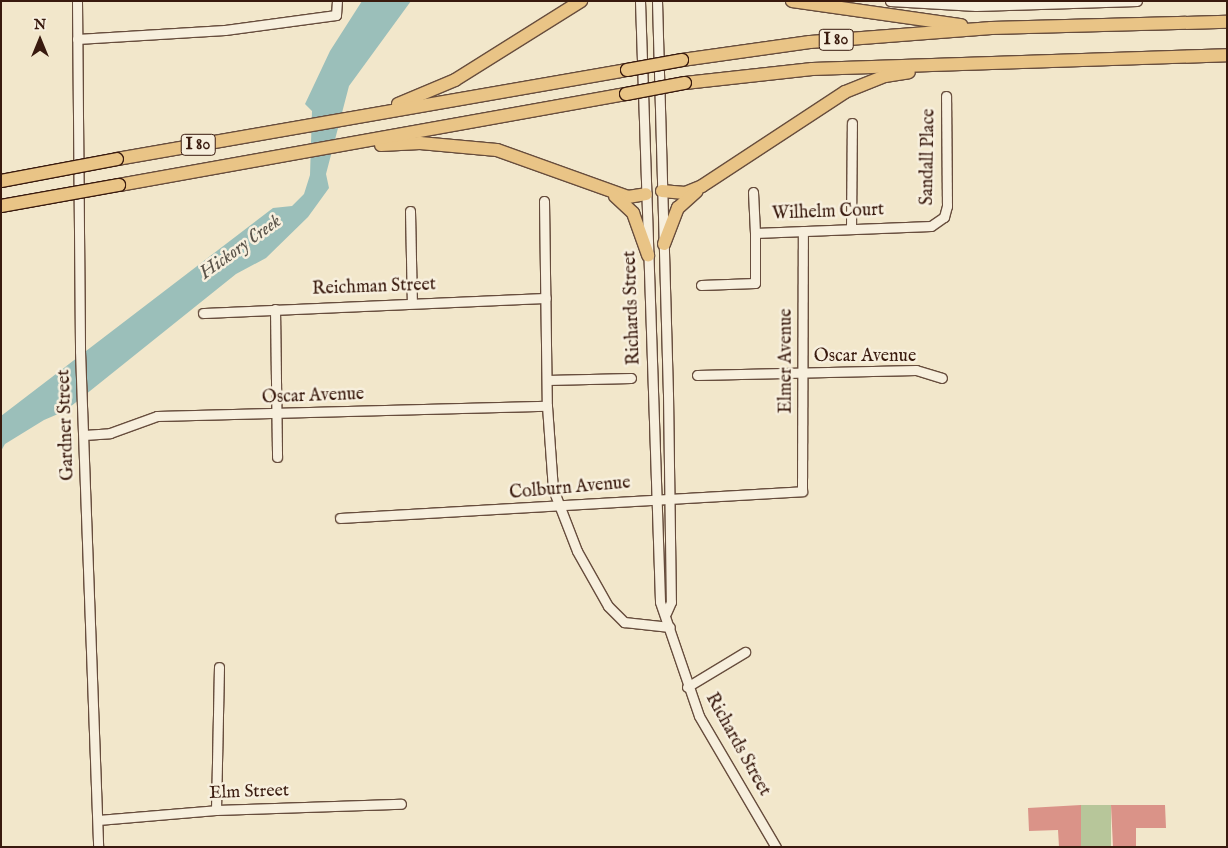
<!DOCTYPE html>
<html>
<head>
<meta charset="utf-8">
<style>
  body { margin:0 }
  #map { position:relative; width:1228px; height:848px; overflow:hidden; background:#f2e7cb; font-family:"IM FELL English",serif }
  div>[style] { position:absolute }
  .green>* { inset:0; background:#b7c69a; transform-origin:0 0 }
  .water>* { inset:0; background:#9bbfba }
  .building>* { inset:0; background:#da9388 }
  .roads { filter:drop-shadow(1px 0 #674d3d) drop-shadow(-1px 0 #674d3d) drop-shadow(0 1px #674d3d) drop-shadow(0 -1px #674d3d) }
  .minor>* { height:9px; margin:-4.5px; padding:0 4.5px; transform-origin:4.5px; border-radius:4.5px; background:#f7efdd }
  .highway>* { height:12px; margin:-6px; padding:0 6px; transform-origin:6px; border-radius:6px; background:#e9c486 }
  .bridges { filter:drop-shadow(1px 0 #391a0e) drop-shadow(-1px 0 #391a0e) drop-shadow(0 1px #391a0e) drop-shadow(0 -1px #391a0e) }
  .highway-bridge>* { height:12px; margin:-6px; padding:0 6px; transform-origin:6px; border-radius:6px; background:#e9c486 }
  span { translate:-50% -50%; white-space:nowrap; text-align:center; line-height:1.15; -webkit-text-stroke:5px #f7efdd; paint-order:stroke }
  .shield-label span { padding:1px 4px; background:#f7efdd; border:1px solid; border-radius:4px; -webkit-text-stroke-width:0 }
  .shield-label { font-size:16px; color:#391a0e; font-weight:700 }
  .street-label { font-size:18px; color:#391a0e }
  .water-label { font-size:19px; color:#5b544a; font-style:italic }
  .frame { position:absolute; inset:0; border:2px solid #391a0e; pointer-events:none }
  .north { position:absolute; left:15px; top:15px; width:50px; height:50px; -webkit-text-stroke:4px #f7efdd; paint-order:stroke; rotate:0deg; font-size:14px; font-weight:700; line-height:20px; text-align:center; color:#391a0e }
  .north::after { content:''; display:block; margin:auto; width:18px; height:22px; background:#391a0e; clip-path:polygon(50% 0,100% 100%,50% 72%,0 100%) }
</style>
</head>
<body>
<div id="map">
  <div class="green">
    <i style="left:1081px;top:805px;width:30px;height:42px"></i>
  </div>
  <div class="water">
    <i style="clip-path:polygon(362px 1px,411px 1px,349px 86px,326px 174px,329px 188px,308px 217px,266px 258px,236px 274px,65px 411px,44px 420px,5px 444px,1px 451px,1px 416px,273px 208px,292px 206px,304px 194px,310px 175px,312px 111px,305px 104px,330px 51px)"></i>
  </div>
  <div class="building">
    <i style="clip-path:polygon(1081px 805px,1081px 847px,1059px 847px,1058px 830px,1029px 831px,1028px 808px)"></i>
    <i style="clip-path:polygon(1111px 805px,1165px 805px,1166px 828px,1136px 828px,1136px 847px,1113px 847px)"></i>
  </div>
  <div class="roads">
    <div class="minor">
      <i style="left:77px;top:1px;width:350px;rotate:89.5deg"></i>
      <i style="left:80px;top:351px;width:496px;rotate:87.9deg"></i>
      <i style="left:640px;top:1px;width:601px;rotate:88.09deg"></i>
      <i style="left:660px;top:602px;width:120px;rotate:71.1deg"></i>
      <i style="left:699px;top:716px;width:152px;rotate:59.6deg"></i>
      <i style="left:657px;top:1px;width:393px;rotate:88.4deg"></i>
      <i style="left:668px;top:394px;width:208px;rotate:89.2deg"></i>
      <i style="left:671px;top:602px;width:12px;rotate:114deg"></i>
      <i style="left:890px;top:1px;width:86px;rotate:3.3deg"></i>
      <i style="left:976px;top:6px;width:161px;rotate:-1.8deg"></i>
      <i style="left:77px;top:39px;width:148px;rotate:-3.5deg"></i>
      <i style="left:225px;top:30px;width:112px;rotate:-7.7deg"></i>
      <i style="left:336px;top:15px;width:14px;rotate:-86deg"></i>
      <i style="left:753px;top:192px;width:41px;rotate:87.2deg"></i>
      <i style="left:544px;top:201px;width:205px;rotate:89.2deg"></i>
      <i style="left:547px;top:406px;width:83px;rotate:85.9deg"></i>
      <i style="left:553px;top:489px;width:66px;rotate:68.8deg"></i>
      <i style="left:577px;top:551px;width:63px;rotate:60.6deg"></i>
      <i style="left:608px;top:606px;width:23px;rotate:45deg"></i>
      <i style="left:624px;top:622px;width:46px;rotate:6.2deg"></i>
      <i style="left:410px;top:211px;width:92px;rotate:88.8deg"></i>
      <i style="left:851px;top:228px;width:105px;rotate:-89.5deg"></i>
      <i style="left:701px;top:285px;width:54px;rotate:-2.1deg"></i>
      <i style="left:755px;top:283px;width:50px;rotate:-90deg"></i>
      <i style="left:755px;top:233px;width:176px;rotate:-2.3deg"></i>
      <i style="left:931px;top:226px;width:16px;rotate:-35deg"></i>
      <i style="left:944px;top:217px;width:11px;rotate:-75deg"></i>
      <i style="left:947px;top:206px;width:110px;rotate:-90.5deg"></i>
      <i style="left:275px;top:309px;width:148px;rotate:89.2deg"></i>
      <i style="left:203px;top:313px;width:343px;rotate:-2.5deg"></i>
      <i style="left:697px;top:375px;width:219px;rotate:-1.3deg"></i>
      <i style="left:916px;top:370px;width:27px;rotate:17deg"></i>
      <i style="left:547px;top:380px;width:84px;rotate:-1.4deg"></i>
      <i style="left:84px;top:435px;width:26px;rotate:-4deg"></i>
      <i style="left:110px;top:433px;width:50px;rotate:-19.9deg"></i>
      <i style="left:157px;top:416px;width:390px;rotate:-1.5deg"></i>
      <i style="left:340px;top:518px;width:463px;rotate:-3.3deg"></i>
      <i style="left:802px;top:491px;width:260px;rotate:-89.8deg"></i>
      <i style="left:687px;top:687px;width:68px;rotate:-31.1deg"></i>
      <i style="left:216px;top:810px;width:143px;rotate:-88.8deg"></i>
      <i style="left:98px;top:820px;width:118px;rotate:-4.8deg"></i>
      <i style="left:216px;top:810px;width:185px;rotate:-1.9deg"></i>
    </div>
    <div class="highway">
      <i style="left:792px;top:1px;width:171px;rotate:8.1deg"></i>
      <i style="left:682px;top:60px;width:129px;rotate:-8deg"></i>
      <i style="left:810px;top:42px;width:182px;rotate:-4.4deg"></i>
      <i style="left:991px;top:28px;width:236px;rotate:-1.5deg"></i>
      <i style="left:685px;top:83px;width:128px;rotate:-6.3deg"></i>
      <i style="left:812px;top:69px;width:415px;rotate:-1.9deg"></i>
      <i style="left:398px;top:104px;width:62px;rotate:-22.8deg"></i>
      <i style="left:455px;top:80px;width:149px;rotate:-32.1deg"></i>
      <i style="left:381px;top:145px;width:39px;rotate:-3deg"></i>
      <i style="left:420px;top:143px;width:77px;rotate:5.2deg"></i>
      <i style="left:497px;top:150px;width:139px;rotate:19.7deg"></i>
      <i style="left:628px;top:197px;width:18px;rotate:-9deg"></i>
      <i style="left:117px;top:159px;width:518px;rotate:-9.9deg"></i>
      <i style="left:119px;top:185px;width:515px;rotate:-10.18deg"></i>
      <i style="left:662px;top:191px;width:23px;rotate:5deg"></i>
      <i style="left:685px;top:193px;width:18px;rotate:-22deg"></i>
      <i style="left:702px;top:186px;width:171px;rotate:-33.3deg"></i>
      <i style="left:845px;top:92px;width:43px;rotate:-21.8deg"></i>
      <i style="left:885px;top:76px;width:24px;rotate:-9deg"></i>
      <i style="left:615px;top:196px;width:25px;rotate:43deg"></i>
      <i style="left:633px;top:213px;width:45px;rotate:70.3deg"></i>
      <i style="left:664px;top:244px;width:39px;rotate:-69deg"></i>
      <i style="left:678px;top:208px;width:25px;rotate:-42deg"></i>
    </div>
  </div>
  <div class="bridges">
    <div class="highway-bridge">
      <i style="left:627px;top:70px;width:56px;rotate:-10.3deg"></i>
      <i style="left:626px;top:94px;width:60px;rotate:-10.6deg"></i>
      <i style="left:1px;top:181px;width:118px;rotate:-10.7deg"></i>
      <i style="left:1px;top:206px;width:120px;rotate:-10.1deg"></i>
    </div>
  </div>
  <div class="shield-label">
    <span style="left:836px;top:40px">I 80</span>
    <span style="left:198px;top:145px">I 80</span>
  </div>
  <div class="street-label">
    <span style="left:929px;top:157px;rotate:-89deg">Sandall Place</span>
    <span style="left:828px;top:213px;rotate:-2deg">Wilhelm Court</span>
    <span style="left:374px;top:288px;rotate:-2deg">Reichman Street</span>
    <span style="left:633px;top:308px;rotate:-92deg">Richards Street</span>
    <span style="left:865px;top:357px">Oscar Avenue</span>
    <span style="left:787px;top:361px;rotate:-90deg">Elmer Avenue</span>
    <span style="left:313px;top:397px;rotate:-2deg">Oscar Avenue</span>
    <span style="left:67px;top:425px;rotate:-92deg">Gardner Street</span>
    <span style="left:570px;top:489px;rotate:-5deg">Colburn Avenue</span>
    <span style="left:737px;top:745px;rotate:61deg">Richards Street</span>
    <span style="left:249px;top:793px;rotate:-2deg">Elm Street</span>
  </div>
  <div class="water-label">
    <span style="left:241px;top:248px;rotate:-36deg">Hickory Creek</span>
  </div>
  <div class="frame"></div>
  <div class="north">N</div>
</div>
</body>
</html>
